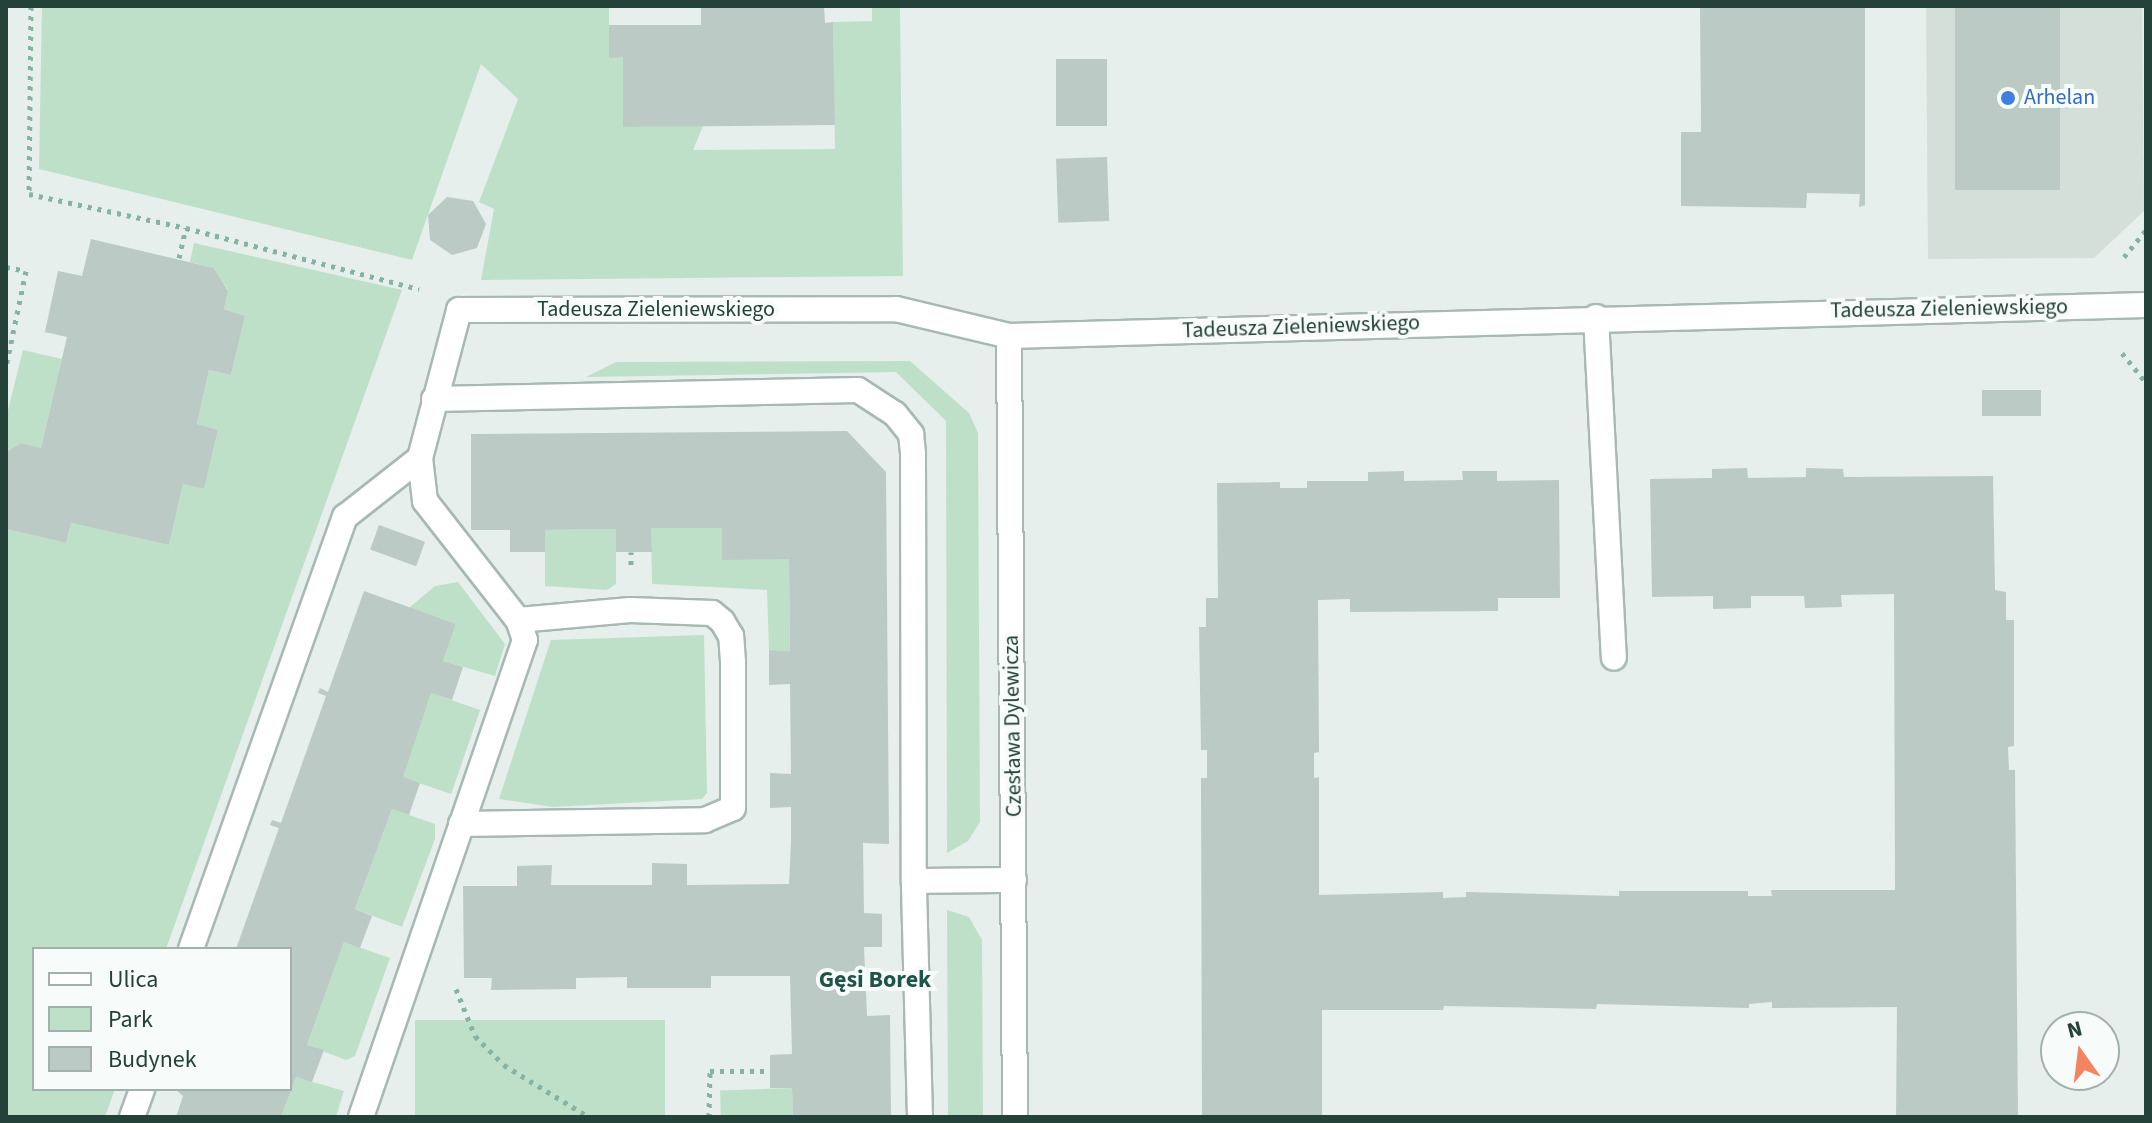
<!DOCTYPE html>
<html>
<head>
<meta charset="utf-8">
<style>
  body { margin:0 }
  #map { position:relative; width:2152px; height:1123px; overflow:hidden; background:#e6efeb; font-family:"Source Sans 3",sans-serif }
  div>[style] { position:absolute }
  .built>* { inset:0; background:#d4dfda }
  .green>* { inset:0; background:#bfe0c8; transform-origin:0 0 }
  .building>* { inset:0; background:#bbcac4; transform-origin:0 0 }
  .path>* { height:5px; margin-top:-2.5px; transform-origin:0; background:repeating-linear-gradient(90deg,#86b3a5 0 4px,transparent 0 10px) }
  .roads { filter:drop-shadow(2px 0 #a8b8b2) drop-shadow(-2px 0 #a8b8b2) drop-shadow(0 2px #a8b8b2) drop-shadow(0 -2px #a8b8b2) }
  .service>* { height:24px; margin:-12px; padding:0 12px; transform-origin:12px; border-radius:12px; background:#fff }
  .minor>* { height:24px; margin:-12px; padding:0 12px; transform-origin:12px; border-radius:12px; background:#fff }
  .dots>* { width:22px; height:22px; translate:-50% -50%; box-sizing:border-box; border:4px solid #f7fbf9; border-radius:50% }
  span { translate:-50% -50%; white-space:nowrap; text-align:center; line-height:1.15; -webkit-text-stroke:8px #f7fbf9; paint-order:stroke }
  .shop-label { font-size:22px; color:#366cbe }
  .left { translate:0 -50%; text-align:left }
  .street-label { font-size:22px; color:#24423a }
  .neighbourhood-label { font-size:24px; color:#1f5548; font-weight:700 }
  .frame { position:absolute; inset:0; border:8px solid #24423a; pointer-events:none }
  .legend { position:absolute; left:32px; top:947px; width:260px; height:144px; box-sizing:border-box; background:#f7fbf9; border:2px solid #a3b1ad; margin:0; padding:10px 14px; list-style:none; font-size:24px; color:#24423a }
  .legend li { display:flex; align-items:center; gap:16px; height:40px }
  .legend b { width:40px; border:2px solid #a3b1ad }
  .north { position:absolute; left:2040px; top:1011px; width:80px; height:80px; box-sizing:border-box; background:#f7fbf9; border:2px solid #a3b1ad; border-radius:50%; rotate:346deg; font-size:22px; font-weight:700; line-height:32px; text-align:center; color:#24423a }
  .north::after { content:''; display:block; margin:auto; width:28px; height:36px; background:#f4845f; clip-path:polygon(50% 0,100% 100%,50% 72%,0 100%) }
</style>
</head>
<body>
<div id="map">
  <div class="built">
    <i style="clip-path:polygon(1926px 6px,2142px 6px,2144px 211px,2094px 258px,1928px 259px)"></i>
  </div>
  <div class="green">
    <i style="clip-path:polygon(42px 6px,609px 6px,609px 57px,623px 57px,623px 127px,703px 126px,693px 150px,835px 149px,833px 22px,872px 21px,872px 6px,900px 6px,903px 276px,481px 280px,494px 209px,479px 202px,518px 99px,481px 64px,412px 260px,39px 169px)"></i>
    <i style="clip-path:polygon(194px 243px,402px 290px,166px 949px,34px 949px,34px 1089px,115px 1089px,105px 1117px,6px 1117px,6px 529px,66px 543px,71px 523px,169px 545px,183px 484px,204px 489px,218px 430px,197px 424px,209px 370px,231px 375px,245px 316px,224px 309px,228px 290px,214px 268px,190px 262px)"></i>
    <i style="clip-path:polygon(23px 350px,62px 359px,41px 448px,21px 443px,6px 452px,6px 418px)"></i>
    <i style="clip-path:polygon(910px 361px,969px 413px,978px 433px,980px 822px,968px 841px,947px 853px,946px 421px,896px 372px,586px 377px,616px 362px)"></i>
    <i style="clip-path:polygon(651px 528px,722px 528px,722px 559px,789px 559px,790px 651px,769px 650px,767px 590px,652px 584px)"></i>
    <i style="clip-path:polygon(616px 529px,616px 584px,607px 590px,545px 586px,545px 530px)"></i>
    <i style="clip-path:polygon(458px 582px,505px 644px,495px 676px,443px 661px,456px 624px,409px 608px,435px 586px)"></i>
    <i style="clip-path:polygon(704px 635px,707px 793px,702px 799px,553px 807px,499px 799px,551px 640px)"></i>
    <i style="left:431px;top:693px;width:52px;height:89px;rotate:19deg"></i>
    <i style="clip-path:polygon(392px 809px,435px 824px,435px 839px,402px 927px,355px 909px)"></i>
    <i style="clip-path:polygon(947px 910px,969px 917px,982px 940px,983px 1117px,948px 1117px)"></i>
    <i style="clip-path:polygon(344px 942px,390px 958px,355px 1056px,346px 1060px,307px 1045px)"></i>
    <i style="left:665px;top:1020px;width:97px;height:250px;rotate:90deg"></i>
    <i style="clip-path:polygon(296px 1077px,344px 1091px,336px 1117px,281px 1117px)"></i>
    <i style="left:792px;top:1088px;width:29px;height:72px;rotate:88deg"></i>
  </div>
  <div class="building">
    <i style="clip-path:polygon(701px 6px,824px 6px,825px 23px,833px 22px,835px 125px,623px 127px,623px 57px,609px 58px,609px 25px,701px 25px)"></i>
    <i style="clip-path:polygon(1700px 6px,1865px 6px,1865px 205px,1859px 207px,1860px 194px,1807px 193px,1806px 208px,1681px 206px,1681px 132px,1701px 132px)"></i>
    <i style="left:1955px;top:6px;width:105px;height:184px"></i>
    <i style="left:1107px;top:59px;width:67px;height:51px;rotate:90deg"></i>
    <i style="left:1107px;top:157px;width:64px;height:51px;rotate:88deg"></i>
    <i style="clip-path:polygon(447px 197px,473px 201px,486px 224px,477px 248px,452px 255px,430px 240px,428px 215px)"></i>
    <i style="clip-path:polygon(91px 239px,214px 268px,228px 291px,224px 309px,245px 316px,231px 375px,209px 370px,197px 424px,218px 430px,204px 489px,183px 484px,169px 545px,71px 523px,66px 543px,6px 529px,6px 452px,21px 443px,41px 448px,67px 337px,45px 332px,58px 271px,82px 276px)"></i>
    <i style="left:1982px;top:390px;width:59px;height:26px"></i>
    <i style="clip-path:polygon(847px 431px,886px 472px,889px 844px,863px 843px,864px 913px,882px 914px,882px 947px,864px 947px,867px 1016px,890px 1015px,891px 1117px,793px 1117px,792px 1088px,770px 1088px,770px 1055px,792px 1054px,790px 976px,711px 976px,711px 988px,627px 988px,627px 977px,576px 978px,576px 989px,491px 990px,492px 978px,464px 978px,463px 886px,517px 886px,517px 866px,552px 865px,551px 885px,652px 885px,652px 863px,687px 864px,687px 885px,789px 884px,791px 843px,791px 807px,770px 808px,770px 773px,791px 774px,790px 684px,769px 685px,769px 650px,790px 651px,789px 559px,722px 560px,722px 528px,651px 528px,652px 552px,616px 552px,616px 529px,545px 530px,545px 552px,510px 552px,510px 530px,471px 530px,471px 434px)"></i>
    <i style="clip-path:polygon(1747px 468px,1748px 478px,1806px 477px,1806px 468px,1843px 469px,1844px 477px,1993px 476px,1995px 590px,2006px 592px,2006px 620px,2014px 620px,2014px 746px,2008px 747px,2009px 770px,2015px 770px,2018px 1117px,1896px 1117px,1897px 1007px,1772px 1008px,1772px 1002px,1749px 1004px,1749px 1008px,1597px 1004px,1596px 1009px,1444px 1006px,1443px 1010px,1322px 1010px,1322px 1117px,1202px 1117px,1201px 778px,1207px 778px,1207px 750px,1201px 750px,1199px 627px,1206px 627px,1206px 598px,1218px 598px,1217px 483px,1280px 482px,1280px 488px,1307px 488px,1307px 481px,1368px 481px,1368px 472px,1404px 471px,1404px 481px,1463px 480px,1462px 471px,1497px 471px,1497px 481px,1559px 480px,1560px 598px,1498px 598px,1498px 611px,1350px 612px,1350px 599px,1318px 600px,1319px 752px,1314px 753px,1314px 778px,1319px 777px,1319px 895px,1443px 892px,1443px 898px,1466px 897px,1466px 892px,1619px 896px,1619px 891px,1748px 891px,1748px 896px,1772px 896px,1771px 890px,1895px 890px,1894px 594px,1841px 595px,1842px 607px,1805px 608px,1804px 596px,1751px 596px,1751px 608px,1713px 609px,1713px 596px,1652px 597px,1650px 479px,1712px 478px,1712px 469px)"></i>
    <i style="left:379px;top:525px;width:49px;height:26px;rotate:20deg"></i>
    <i style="clip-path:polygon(364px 591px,456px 624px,443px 661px,463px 667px,452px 700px,431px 693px,403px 777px,420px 783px,409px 815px,392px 809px,355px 909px,372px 916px,360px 948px,344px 942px,307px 1045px,324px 1050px,312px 1082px,296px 1077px,281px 1117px,176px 1117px,183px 1096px,175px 1089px,290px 1089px,290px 949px,236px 949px,279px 828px,270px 825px,272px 820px,281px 823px,326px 696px,318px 693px,320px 688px,328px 692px)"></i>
  </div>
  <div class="path">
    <i style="left:31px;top:6px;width:188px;rotate:90.6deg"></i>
    <i style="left:29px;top:194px;width:161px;rotate:12.2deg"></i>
    <i style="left:186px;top:228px;width:241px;rotate:14.7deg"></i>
    <i style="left:2124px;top:257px;width:35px;rotate:-51deg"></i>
    <i style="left:179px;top:258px;width:31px;rotate:-77deg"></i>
    <i style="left:6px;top:267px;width:20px;rotate:11deg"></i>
    <i style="left:26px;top:271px;width:98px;rotate:101.8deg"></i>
    <i style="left:2122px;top:353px;width:38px;rotate:51deg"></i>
    <i style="left:631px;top:565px;width:13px;rotate:-90deg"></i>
    <i style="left:456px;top:989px;width:51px;rotate:68deg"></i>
    <i style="left:475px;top:1036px;width:41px;rotate:45deg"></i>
    <i style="left:504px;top:1065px;width:100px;rotate:31.5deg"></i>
    <i style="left:709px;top:1117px;width:46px;rotate:-88.8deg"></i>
    <i style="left:710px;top:1071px;width:60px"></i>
  </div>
  <div class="roads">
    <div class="service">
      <i style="left:1596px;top:317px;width:341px;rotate:87deg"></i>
      <i style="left:434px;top:399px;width:424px;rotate:-1.2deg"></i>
      <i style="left:858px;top:390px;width:44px;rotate:33deg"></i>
      <i style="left:895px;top:414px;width:26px;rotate:51deg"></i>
      <i style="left:911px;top:434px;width:20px;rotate:84deg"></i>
      <i style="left:913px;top:454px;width:427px;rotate:89.9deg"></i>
      <i style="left:461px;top:824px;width:244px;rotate:-0.9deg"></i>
      <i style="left:705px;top:820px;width:30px;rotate:-23deg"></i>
      <i style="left:733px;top:808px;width:146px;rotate:-90deg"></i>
      <i style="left:733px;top:662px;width:26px;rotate:-94deg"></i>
      <i style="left:731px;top:636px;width:17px;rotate:-121deg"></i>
      <i style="left:722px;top:621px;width:13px;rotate:-141deg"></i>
      <i style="left:712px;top:613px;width:82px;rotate:-177.9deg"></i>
      <i style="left:630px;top:610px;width:112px;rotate:174.9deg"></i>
      <i style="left:191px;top:949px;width:459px;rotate:-70.4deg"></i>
      <i style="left:345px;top:517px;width:95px;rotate:-38.2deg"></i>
      <i style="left:132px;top:1117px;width:30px;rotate:-70deg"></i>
      <i style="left:361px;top:1117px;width:504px;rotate:-71.03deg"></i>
      <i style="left:525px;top:640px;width:21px;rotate:-109deg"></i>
      <i style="left:518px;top:620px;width:151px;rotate:-128deg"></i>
      <i style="left:425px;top:501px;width:43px;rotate:-96.6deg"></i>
      <i style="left:420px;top:458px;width:153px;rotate:-75.2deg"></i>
      <i style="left:920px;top:1117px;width:236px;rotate:-91.5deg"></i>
      <i style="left:914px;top:881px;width:100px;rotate:-0.6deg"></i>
    </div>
    <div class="minor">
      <i style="left:459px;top:310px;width:437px;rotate:-0.1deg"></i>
      <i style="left:896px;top:309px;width:116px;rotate:13.4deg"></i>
      <i style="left:1009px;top:336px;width:1137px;rotate:-1.56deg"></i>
      <i style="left:1009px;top:336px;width:781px;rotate:89.56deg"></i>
    </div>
  </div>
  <div class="dots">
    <i style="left:2008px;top:98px;background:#3f7fe0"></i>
  </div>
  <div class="shop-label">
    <span class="left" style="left:2024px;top:98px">Arhelan</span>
  </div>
  <div class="street-label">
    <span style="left:1949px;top:309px;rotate:-1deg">Tadeusza Zieleniewskiego</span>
    <span style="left:656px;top:310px">Tadeusza Zieleniewskiego</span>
    <span style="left:1301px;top:327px;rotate:-2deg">Tadeusza Zieleniewskiego</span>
    <span style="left:1013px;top:726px;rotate:-91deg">Czesława Dylewicza</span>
  </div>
  <div class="neighbourhood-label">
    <span style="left:875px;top:980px">Gęsi Borek</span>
  </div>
  <div class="frame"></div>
  <ul class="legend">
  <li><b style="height:10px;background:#fff"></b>Ulica</li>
  <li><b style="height:22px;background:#bfe0c8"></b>Park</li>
  <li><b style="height:22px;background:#bbcac4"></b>Budynek</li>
  </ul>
  <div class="north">N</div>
</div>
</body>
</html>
